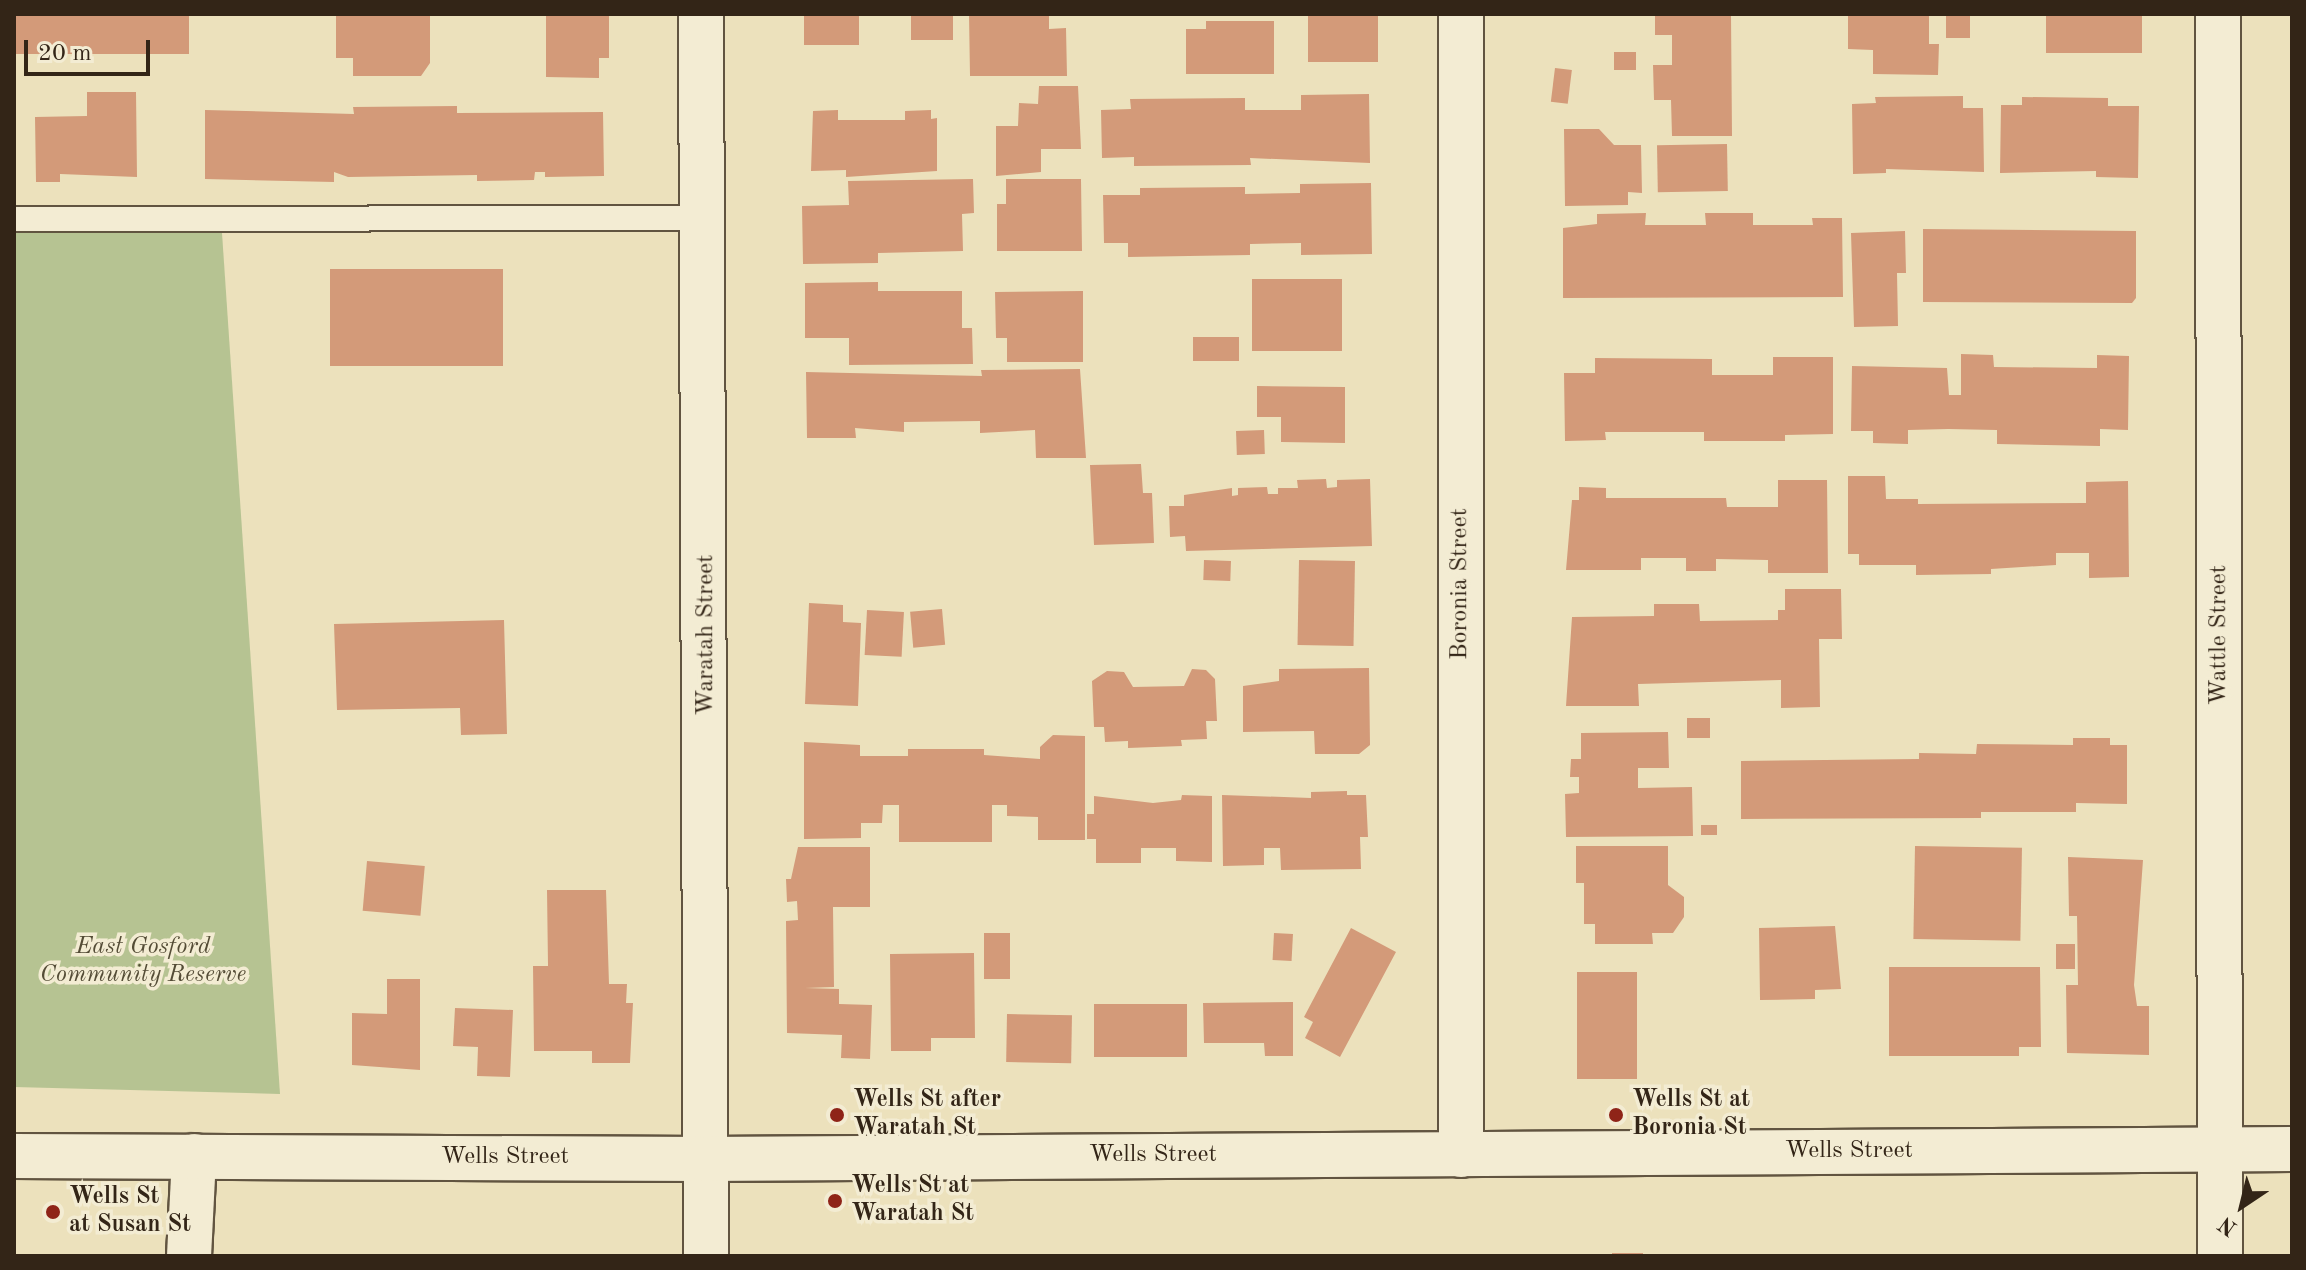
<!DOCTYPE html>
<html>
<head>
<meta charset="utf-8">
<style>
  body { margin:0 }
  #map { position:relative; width:2306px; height:1270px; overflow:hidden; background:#ece1bc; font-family:"Old Standard TT",serif }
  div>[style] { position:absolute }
  .green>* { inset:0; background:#b6c392 }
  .building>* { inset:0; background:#d39a79; transform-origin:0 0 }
  .roads { filter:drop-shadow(2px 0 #615440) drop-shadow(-2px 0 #615440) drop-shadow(0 2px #615440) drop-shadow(0 -2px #615440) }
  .lane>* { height:24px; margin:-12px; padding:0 12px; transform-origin:12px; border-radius:12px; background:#f3ecd3 }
  .street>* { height:44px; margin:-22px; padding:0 22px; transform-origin:22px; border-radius:22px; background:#f3ecd3 }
  .secondary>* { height:44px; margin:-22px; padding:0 22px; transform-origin:22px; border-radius:22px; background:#f3ecd3 }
  .dots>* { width:22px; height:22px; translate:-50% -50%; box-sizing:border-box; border:4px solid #f3ecd3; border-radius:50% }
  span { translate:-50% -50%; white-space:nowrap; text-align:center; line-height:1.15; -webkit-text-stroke:7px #f3ecd3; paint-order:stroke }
  .street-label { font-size:24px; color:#332517 }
  .park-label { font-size:24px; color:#544c36; font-style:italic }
  .poi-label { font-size:24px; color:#332517; font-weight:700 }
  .left { translate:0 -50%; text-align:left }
  .frame { position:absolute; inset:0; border:16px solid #332517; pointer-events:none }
  .north { position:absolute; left:2202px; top:1166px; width:80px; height:80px; -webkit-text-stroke:6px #f3ecd3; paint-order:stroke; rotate:215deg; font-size:22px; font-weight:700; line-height:32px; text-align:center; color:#332517 }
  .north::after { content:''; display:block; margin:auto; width:28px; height:36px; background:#332517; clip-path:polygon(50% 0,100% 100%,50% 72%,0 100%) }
  .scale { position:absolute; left:24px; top:40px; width:126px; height:36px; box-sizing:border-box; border:4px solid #332517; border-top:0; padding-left:10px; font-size:24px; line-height:28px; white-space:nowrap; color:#332517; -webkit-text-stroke:6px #f3ecd3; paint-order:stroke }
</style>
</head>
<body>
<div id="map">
  <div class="green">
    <i style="clip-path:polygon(221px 218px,280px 1094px,14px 1087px,14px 219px)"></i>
  </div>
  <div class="building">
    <i style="left:14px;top:14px;width:175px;height:40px"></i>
    <i style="clip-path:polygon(430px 14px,430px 63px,421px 76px,353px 76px,353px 58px,336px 58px,336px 16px)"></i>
    <i style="clip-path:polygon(546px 14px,609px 14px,609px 58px,599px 58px,599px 78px,546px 77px)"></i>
    <i style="left:804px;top:14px;width:55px;height:31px"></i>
    <i style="left:911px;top:14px;width:42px;height:26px"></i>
    <i style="clip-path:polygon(969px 14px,1049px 14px,1049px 29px,1066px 28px,1067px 76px,970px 76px)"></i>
    <i style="left:1308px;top:14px;width:70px;height:48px"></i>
    <i style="clip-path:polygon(1655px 14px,1731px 14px,1732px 136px,1672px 136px,1671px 100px,1654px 100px,1653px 65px,1672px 65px,1672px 35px,1655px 35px)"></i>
    <i style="clip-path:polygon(1848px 14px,1929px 14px,1929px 44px,1939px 44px,1938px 75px,1873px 74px,1873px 50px,1848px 49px)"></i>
    <i style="left:1946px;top:14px;width:24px;height:24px"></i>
    <i style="left:2046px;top:14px;width:96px;height:39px"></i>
    <i style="clip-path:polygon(1206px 21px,1274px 21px,1274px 74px,1186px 74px,1186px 29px,1206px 29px)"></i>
    <i style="left:1614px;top:52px;width:22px;height:18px"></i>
    <i style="left:1555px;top:68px;width:17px;height:34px;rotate:7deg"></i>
    <i style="clip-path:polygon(1039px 86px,1078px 86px,1081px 149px,1041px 149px,1041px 172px,996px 176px,996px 126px,1018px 126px,1019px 103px,1038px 104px)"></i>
    <i style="clip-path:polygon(87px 92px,136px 92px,137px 177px,60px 174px,60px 182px,36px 182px,35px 117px,87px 116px)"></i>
    <i style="clip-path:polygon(1369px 94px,1370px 163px,1250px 158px,1251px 165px,1134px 166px,1134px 157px,1102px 158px,1101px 110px,1131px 109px,1130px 99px,1245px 98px,1245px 110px,1301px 110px,1301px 95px)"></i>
    <i style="clip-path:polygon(1963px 96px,1963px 108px,1983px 108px,1984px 172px,1886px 169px,1886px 173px,1853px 174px,1852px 104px,1876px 103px,1875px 97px)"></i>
    <i style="clip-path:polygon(2022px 97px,2108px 98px,2108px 106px,2139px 106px,2138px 178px,2096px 177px,2096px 171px,2000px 173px,2001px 105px,2022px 105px)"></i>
    <i style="clip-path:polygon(457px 106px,457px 113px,603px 112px,604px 176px,545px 177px,545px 172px,535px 172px,534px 180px,477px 181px,477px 175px,348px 177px,334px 172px,334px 182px,205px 179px,205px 110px,354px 114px,353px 107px)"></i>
    <i style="clip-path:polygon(838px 110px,838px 120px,905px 120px,905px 111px,931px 110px,931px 119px,937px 118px,937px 171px,846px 177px,846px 170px,811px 171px,813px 111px)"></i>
    <i style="clip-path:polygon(1564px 129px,1599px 129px,1614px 145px,1641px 145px,1642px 193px,1628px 192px,1628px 205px,1565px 206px)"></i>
    <i style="left:1727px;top:144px;width:47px;height:70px;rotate:89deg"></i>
    <i style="clip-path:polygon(973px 179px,974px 213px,962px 214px,963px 251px,878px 253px,878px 263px,803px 264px,802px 206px,849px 205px,848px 181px)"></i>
    <i style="clip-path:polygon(1006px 179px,1081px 179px,1082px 251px,997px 251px,997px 204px,1006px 204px)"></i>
    <i style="clip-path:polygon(1371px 183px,1372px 254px,1301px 255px,1301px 243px,1250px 244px,1250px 255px,1128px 257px,1128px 243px,1104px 243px,1103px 195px,1140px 195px,1140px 188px,1245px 187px,1245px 194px,1300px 193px,1300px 184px)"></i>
    <i style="clip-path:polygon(1646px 213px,1645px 225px,1706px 225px,1705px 213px,1753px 213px,1753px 225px,1813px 225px,1812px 218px,1842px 218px,1843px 297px,1563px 298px,1563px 228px,1597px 224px,1597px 214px)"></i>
    <i style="clip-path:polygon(1923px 229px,2136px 231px,2136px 298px,2132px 303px,1923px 302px)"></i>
    <i style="clip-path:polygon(1905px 231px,1906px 273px,1897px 273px,1898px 326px,1854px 327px,1851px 233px)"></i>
    <i style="left:330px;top:269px;width:173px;height:97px"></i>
    <i style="left:1252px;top:279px;width:90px;height:72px"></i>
    <i style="clip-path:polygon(878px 282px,878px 291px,962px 291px,962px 328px,972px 328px,973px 364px,849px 365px,849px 338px,805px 338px,805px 283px)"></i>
    <i style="clip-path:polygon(1083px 291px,1083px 362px,1007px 362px,1007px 338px,996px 338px,995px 292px)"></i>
    <i style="left:1239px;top:337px;width:24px;height:46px;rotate:90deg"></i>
    <i style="clip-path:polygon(1961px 354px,1993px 355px,1994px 367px,2097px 368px,2097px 355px,2129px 356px,2128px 430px,2100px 429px,2100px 446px,1997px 444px,1997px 430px,1948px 429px,1908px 430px,1908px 444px,1873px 443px,1873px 431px,1851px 431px,1852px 366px,1947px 368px,1949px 395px,1961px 395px)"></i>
    <i style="clip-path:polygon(1773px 357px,1833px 357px,1833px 434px,1785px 435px,1785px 441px,1704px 441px,1704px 432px,1605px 432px,1606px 440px,1565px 441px,1564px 373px,1595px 373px,1595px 358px,1712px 359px,1712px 375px,1773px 375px)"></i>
    <i style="clip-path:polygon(1080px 369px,1086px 458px,1036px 458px,1035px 430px,980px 433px,980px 421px,904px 422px,904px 432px,855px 428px,856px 438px,807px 438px,806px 372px,982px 376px,981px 370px)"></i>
    <i style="clip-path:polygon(1257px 386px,1345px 387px,1345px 443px,1281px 442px,1281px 417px,1257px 417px)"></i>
    <i style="left:1264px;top:430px;width:24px;height:28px;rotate:88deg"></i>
    <i style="clip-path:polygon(1141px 464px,1143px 493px,1152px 493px,1154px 543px,1094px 545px,1090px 465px)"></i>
    <i style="clip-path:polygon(1848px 476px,1885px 476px,1886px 499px,1918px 499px,1918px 504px,2086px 503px,2086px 482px,2128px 481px,2129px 577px,2089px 578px,2089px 553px,2056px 553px,2056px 565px,1991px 569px,1991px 574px,1916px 575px,1916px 565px,1859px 565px,1859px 554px,1848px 554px)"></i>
    <i style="clip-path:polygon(1326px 479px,1327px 488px,1337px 487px,1337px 480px,1370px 479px,1372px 546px,1186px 551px,1185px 536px,1170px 537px,1169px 506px,1184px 506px,1184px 495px,1232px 488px,1232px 496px,1238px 495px,1238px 488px,1267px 487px,1268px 494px,1278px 494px,1278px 488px,1298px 488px,1297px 480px)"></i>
    <i style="clip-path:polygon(1778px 480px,1827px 480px,1828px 573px,1768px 573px,1768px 560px,1716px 559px,1716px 571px,1686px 571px,1686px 558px,1641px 558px,1641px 570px,1566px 570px,1572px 500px,1579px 500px,1579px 487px,1606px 488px,1606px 498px,1726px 498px,1727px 507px,1778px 507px)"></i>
    <i style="left:1204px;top:560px;width:27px;height:20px;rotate:2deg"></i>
    <i style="left:1299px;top:560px;width:56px;height:85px;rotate:1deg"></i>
    <i style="clip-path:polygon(1785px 589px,1841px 589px,1842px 639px,1819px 639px,1820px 707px,1781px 708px,1781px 680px,1638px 684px,1639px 706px,1566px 706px,1572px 617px,1654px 616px,1654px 604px,1699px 604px,1700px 621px,1778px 620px,1778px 610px,1785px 610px)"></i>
    <i style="clip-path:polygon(809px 603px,843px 605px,843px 622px,861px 623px,858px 706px,805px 704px)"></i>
    <i style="left:942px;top:609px;width:36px;height:32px;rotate:85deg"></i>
    <i style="left:867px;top:610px;width:37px;height:45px;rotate:3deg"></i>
    <i style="clip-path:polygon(504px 620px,507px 734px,461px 735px,460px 708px,337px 710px,334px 624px)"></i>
    <i style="clip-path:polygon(1369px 668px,1370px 745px,1359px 754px,1315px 754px,1314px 731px,1243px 732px,1243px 686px,1279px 681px,1279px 669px)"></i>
    <i style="clip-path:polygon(1192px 669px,1206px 670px,1215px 679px,1217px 721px,1206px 721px,1207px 739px,1181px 740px,1182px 746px,1128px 748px,1128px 741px,1105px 742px,1104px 727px,1094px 727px,1092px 681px,1107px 671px,1124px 672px,1133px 687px,1184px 686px)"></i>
    <i style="left:1687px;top:718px;width:23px;height:20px"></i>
    <i style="clip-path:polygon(1668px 732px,1669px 768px,1638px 768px,1638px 788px,1692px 787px,1693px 836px,1566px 837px,1565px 794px,1579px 793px,1579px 777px,1570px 777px,1571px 759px,1581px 759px,1581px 733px)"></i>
    <i style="clip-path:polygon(1053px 735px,1085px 736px,1085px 840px,1038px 840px,1038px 817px,1007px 816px,1007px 805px,992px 805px,992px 842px,899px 842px,899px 805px,883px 805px,882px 823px,861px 823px,861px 838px,804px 839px,804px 742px,860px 745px,860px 756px,908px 756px,908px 749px,984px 749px,984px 755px,1040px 759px,1040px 747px)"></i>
    <i style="clip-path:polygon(2073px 738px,2110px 738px,2110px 745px,2127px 745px,2127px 804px,2076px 803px,2076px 812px,1981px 812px,1981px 818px,1741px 819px,1741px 761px,1919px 759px,1919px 753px,1976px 754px,1977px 744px,2073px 745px)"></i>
    <i style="clip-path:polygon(1347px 791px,1347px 795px,1366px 795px,1368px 837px,1360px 837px,1361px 869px,1281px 870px,1280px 848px,1264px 848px,1264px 865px,1223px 866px,1222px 795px,1311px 798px,1311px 792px)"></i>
    <i style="clip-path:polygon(1182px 795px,1212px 796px,1212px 862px,1176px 861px,1176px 848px,1141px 848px,1141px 863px,1096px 863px,1096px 839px,1087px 839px,1087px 814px,1094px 814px,1094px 796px,1153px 803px,1181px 800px)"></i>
    <i style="left:1701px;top:825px;width:16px;height:10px"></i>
    <i style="clip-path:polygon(1576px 846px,1668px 846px,1668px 885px,1684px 897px,1684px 917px,1673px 933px,1652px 933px,1653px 944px,1595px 944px,1595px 924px,1584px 924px,1584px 883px,1576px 883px)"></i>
    <i style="left:1915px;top:846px;width:107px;height:93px;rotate:1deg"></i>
    <i style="clip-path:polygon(798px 847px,870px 847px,870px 907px,833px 907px,834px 987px,805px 988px,839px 989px,839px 1004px,872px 1005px,870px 1059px,841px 1058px,842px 1035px,787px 1033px,786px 921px,798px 920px,797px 901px,787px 902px,786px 879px,791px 879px)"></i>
    <i style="clip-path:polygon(2068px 857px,2143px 860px,2134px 985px,2137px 1006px,2149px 1006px,2149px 1055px,2067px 1053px,2066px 985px,2078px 985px,2077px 916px,2069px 916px)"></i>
    <i style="left:367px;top:861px;width:58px;height:50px;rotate:5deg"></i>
    <i style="clip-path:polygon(547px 890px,606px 890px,609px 984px,627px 984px,626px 1003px,633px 1003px,630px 1063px,592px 1063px,592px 1051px,534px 1051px,533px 966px,548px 966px)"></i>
    <i style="clip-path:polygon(1835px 926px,1841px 989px,1815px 990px,1815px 999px,1760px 1000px,1759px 928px)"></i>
    <i style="clip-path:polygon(1351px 928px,1396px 952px,1340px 1057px,1305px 1038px,1313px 1022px,1304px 1017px)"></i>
    <i style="left:984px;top:933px;width:26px;height:46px"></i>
    <i style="left:1274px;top:933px;width:19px;height:27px;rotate:3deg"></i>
    <i style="left:2075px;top:944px;width:25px;height:19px;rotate:90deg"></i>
    <i style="clip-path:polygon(974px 953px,975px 1038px,931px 1038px,931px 1051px,891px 1051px,890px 954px)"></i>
    <i style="clip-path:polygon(1889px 967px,2040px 967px,2041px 1047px,2019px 1047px,2019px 1056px,1889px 1056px)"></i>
    <i style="left:1577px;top:972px;width:60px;height:107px"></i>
    <i style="clip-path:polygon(387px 979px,420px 979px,420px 1070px,352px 1065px,352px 1013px,387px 1014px)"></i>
    <i style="clip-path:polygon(1293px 1002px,1293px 1056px,1265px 1056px,1264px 1043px,1204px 1043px,1203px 1003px)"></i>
    <i style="left:1094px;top:1004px;width:93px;height:53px"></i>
    <i style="clip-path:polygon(455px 1008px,513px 1010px,510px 1077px,477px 1076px,478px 1047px,453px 1046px)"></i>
    <i style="left:1007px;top:1014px;width:65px;height:48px;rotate:1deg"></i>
    <i style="left:1612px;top:1253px;width:31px;height:3px"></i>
  </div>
  <div class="roads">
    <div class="lane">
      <i style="left:14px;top:219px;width:690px;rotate:-0.08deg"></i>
    </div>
    <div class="street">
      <i style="left:701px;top:14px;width:1242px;rotate:89.77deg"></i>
      <i style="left:1461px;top:14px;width:1141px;rotate:90deg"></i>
      <i style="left:2218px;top:14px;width:1242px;rotate:89.91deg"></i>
      <i style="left:189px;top:1256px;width:100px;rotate:-87.1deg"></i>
    </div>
    <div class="secondary">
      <i style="left:14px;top:1156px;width:691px;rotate:0.25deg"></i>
      <i style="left:705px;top:1159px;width:1587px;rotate:-0.36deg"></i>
    </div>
  </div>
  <div class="dots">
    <i style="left:837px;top:1115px;background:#8f2418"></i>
    <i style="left:1616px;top:1115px;background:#8f2418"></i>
    <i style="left:835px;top:1201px;background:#8f2418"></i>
    <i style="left:53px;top:1212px;background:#8f2418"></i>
  </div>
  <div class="street-label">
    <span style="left:1461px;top:584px;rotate:-90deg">Boronia Street</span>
    <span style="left:707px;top:635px;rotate:-90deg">Waratah Street</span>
    <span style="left:2220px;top:635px;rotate:-90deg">Wattle Street</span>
    <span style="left:1849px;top:1152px">Wells Street</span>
    <span style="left:1153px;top:1156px">Wells Street</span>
    <span style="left:505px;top:1158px">Wells Street</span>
  </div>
  <div class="park-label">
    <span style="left:143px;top:962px">East Gosford<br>Community Reserve</span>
  </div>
  <div class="poi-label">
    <span class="left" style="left:853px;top:1115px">Wells St after<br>Waratah St</span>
    <span class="left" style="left:1632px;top:1115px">Wells St at<br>Boronia St</span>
    <span class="left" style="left:851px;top:1201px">Wells St at<br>Waratah St</span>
    <span class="left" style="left:69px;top:1212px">Wells St<br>at Susan St</span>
  </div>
  <div class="frame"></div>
  <div class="north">N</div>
  <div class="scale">20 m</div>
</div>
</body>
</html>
